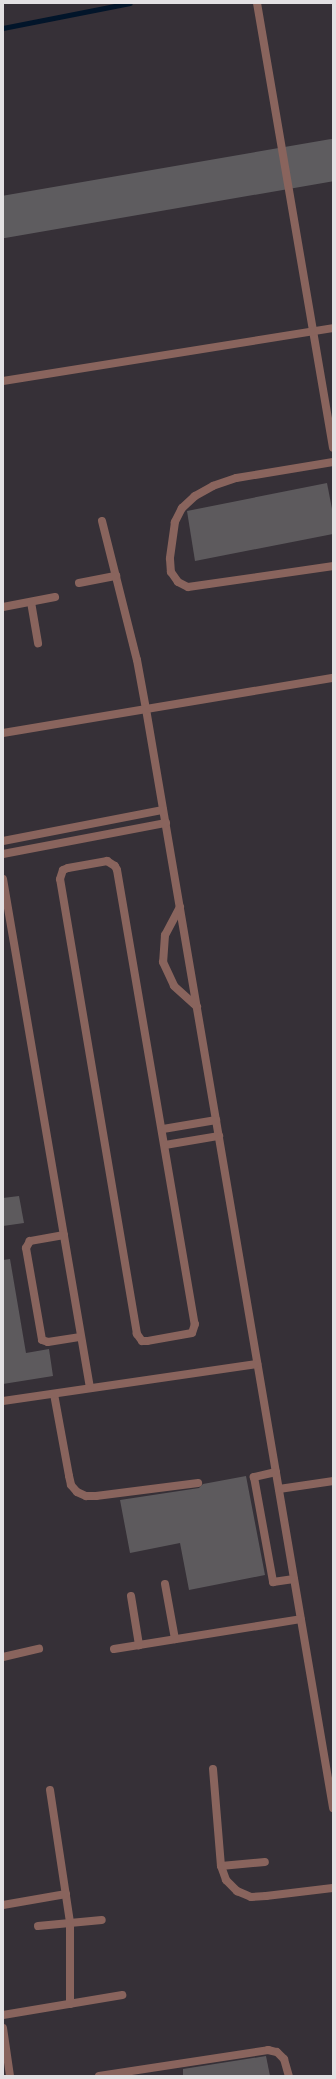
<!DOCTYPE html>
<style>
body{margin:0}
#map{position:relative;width:336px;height:2079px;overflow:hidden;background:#2a282b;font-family:"DejaVu Sans",sans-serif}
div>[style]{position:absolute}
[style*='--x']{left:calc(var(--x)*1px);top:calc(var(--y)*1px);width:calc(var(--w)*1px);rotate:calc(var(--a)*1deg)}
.built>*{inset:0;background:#363037}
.stream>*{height:4.5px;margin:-2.25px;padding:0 2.25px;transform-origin:2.25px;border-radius:2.25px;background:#02152a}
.taxiway>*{height:42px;margin:-21px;padding:0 21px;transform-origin:21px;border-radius:21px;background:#5e5c5f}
.building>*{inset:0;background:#5d5a5d}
.service>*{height:8px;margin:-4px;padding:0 4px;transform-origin:4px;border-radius:4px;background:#89645d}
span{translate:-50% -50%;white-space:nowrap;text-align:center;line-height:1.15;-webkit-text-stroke:3.5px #121112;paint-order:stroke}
.frame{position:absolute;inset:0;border:4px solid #e3e1e3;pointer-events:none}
</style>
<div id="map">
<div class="built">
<div style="clip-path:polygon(3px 3px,333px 3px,333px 2076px,3px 2076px)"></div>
</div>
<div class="stream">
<div style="--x:3;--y:28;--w:129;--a:-11.1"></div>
</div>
<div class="taxiway">
<div style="--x:3;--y:217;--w:335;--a:-9.8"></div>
</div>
<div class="building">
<div style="clip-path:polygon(327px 483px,333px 514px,333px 534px,195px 561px,187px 511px)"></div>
<div style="clip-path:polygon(19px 1196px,24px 1223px,3px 1226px,3px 1198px)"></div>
<div style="clip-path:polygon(10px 1259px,26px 1353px,49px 1349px,53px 1376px,3px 1384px,3px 1260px)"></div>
<div style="clip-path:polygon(246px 1476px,265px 1575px,189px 1590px,180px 1543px,130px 1553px,120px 1500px,199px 1488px,203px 1484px)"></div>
<div style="clip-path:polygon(266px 2056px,270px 2076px,183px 2076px,183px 2069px)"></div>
</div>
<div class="service">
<div style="--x:257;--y:3;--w:451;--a:80.3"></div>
<div style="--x:3;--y:381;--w:334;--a:-9.1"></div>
<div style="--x:333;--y:462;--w:98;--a:170.6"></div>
<div style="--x:236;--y:478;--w:24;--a:161"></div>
<div style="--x:213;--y:486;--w:21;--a:151"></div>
<div style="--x:195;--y:496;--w:18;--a:137"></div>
<div style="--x:182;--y:508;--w:16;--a:117"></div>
<div style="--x:175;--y:522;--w:37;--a:98"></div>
<div style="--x:170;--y:559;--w:13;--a:86"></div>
<div style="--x:171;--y:572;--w:12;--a:55"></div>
<div style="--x:178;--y:582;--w:11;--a:27"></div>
<div style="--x:188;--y:587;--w:147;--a:-8.2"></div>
<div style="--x:102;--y:521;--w:143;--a:75.9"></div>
<div style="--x:137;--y:660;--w:50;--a:79.6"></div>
<div style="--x:146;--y:709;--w:1115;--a:80.34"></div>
<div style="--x:79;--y:583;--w:38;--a:-11"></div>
<div style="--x:31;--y:602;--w:42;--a:80.3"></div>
<div style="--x:3;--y:607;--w:53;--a:-10.9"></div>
<div style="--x:3;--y:733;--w:335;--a:-9.5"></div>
<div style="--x:3;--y:841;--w:163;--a:-11"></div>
<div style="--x:3;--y:854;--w:166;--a:-10.8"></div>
<div style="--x:107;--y:861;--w:9;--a:32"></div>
<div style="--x:115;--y:866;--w:4;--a:63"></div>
<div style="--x:117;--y:870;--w:461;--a:80.3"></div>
<div style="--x:195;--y:1324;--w:9;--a:108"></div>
<div style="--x:192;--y:1333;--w:46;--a:169.9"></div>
<div style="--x:147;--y:1341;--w:5;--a:180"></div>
<div style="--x:142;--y:1341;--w:9;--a:-126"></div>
<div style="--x:137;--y:1334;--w:461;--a:-99.6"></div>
<div style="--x:60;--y:879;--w:9;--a:-72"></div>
<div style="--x:63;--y:870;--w:5;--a:-22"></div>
<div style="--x:68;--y:868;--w:40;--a:-10"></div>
<div style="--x:3;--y:879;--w:516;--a:80.3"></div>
<div style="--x:180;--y:907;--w:32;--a:118"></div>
<div style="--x:165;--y:935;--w:27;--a:94"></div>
<div style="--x:163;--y:962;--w:26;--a:65"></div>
<div style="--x:174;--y:986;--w:31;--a:42"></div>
<div style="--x:163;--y:1129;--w:54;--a:-9.6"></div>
<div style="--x:165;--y:1145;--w:55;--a:-9.5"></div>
<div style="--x:64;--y:1235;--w:35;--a:170"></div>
<div style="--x:30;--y:1241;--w:8;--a:120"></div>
<div style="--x:26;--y:1248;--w:93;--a:80.1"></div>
<div style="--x:42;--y:1340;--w:6;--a:18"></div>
<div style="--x:48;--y:1342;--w:33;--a:-9"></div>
<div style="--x:54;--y:1394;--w:83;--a:79.6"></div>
<div style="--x:69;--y:1476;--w:9;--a:77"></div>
<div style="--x:71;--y:1485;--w:9;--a:49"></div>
<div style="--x:77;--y:1492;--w:10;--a:24"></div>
<div style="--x:86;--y:1496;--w:10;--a:0"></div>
<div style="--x:96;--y:1496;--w:103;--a:-7.3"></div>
<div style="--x:3;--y:1401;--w:257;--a:-8.3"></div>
<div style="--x:276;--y:1472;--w:23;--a:167"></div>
<div style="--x:254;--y:1477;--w:107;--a:79.7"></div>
<div style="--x:273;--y:1582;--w:21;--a:-8"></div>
<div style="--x:279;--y:1489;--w:55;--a:-8.4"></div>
<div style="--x:165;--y:1584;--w:56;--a:79.7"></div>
<div style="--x:131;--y:1596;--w:50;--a:80.7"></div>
<div style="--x:114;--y:1649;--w:189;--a:-9.1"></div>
<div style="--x:3;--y:1657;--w:37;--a:-13"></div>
<div style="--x:213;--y:1769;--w:97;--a:85.3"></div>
<div style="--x:221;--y:1866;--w:15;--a:70"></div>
<div style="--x:226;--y:1880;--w:16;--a:45"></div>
<div style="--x:237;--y:1891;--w:15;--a:23"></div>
<div style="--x:251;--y:1897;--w:15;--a:-4"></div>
<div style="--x:266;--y:1896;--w:67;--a:-6.8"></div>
<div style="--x:50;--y:1790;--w:134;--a:81.4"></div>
<div style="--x:70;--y:1923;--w:81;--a:90"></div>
<div style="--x:221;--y:1866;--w:44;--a:-5.2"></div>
<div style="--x:3;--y:1905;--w:64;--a:-9.9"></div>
<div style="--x:38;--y:1926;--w:64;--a:-5.4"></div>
<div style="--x:3;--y:2015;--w:121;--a:-9.5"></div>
<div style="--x:3;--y:2028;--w:49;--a:81.7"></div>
<div style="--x:99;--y:2076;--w:171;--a:-8.7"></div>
<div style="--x:268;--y:2050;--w:9;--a:13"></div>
<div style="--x:277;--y:2052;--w:10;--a:45"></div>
<div style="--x:284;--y:2059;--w:18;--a:74"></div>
</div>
<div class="frame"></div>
</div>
